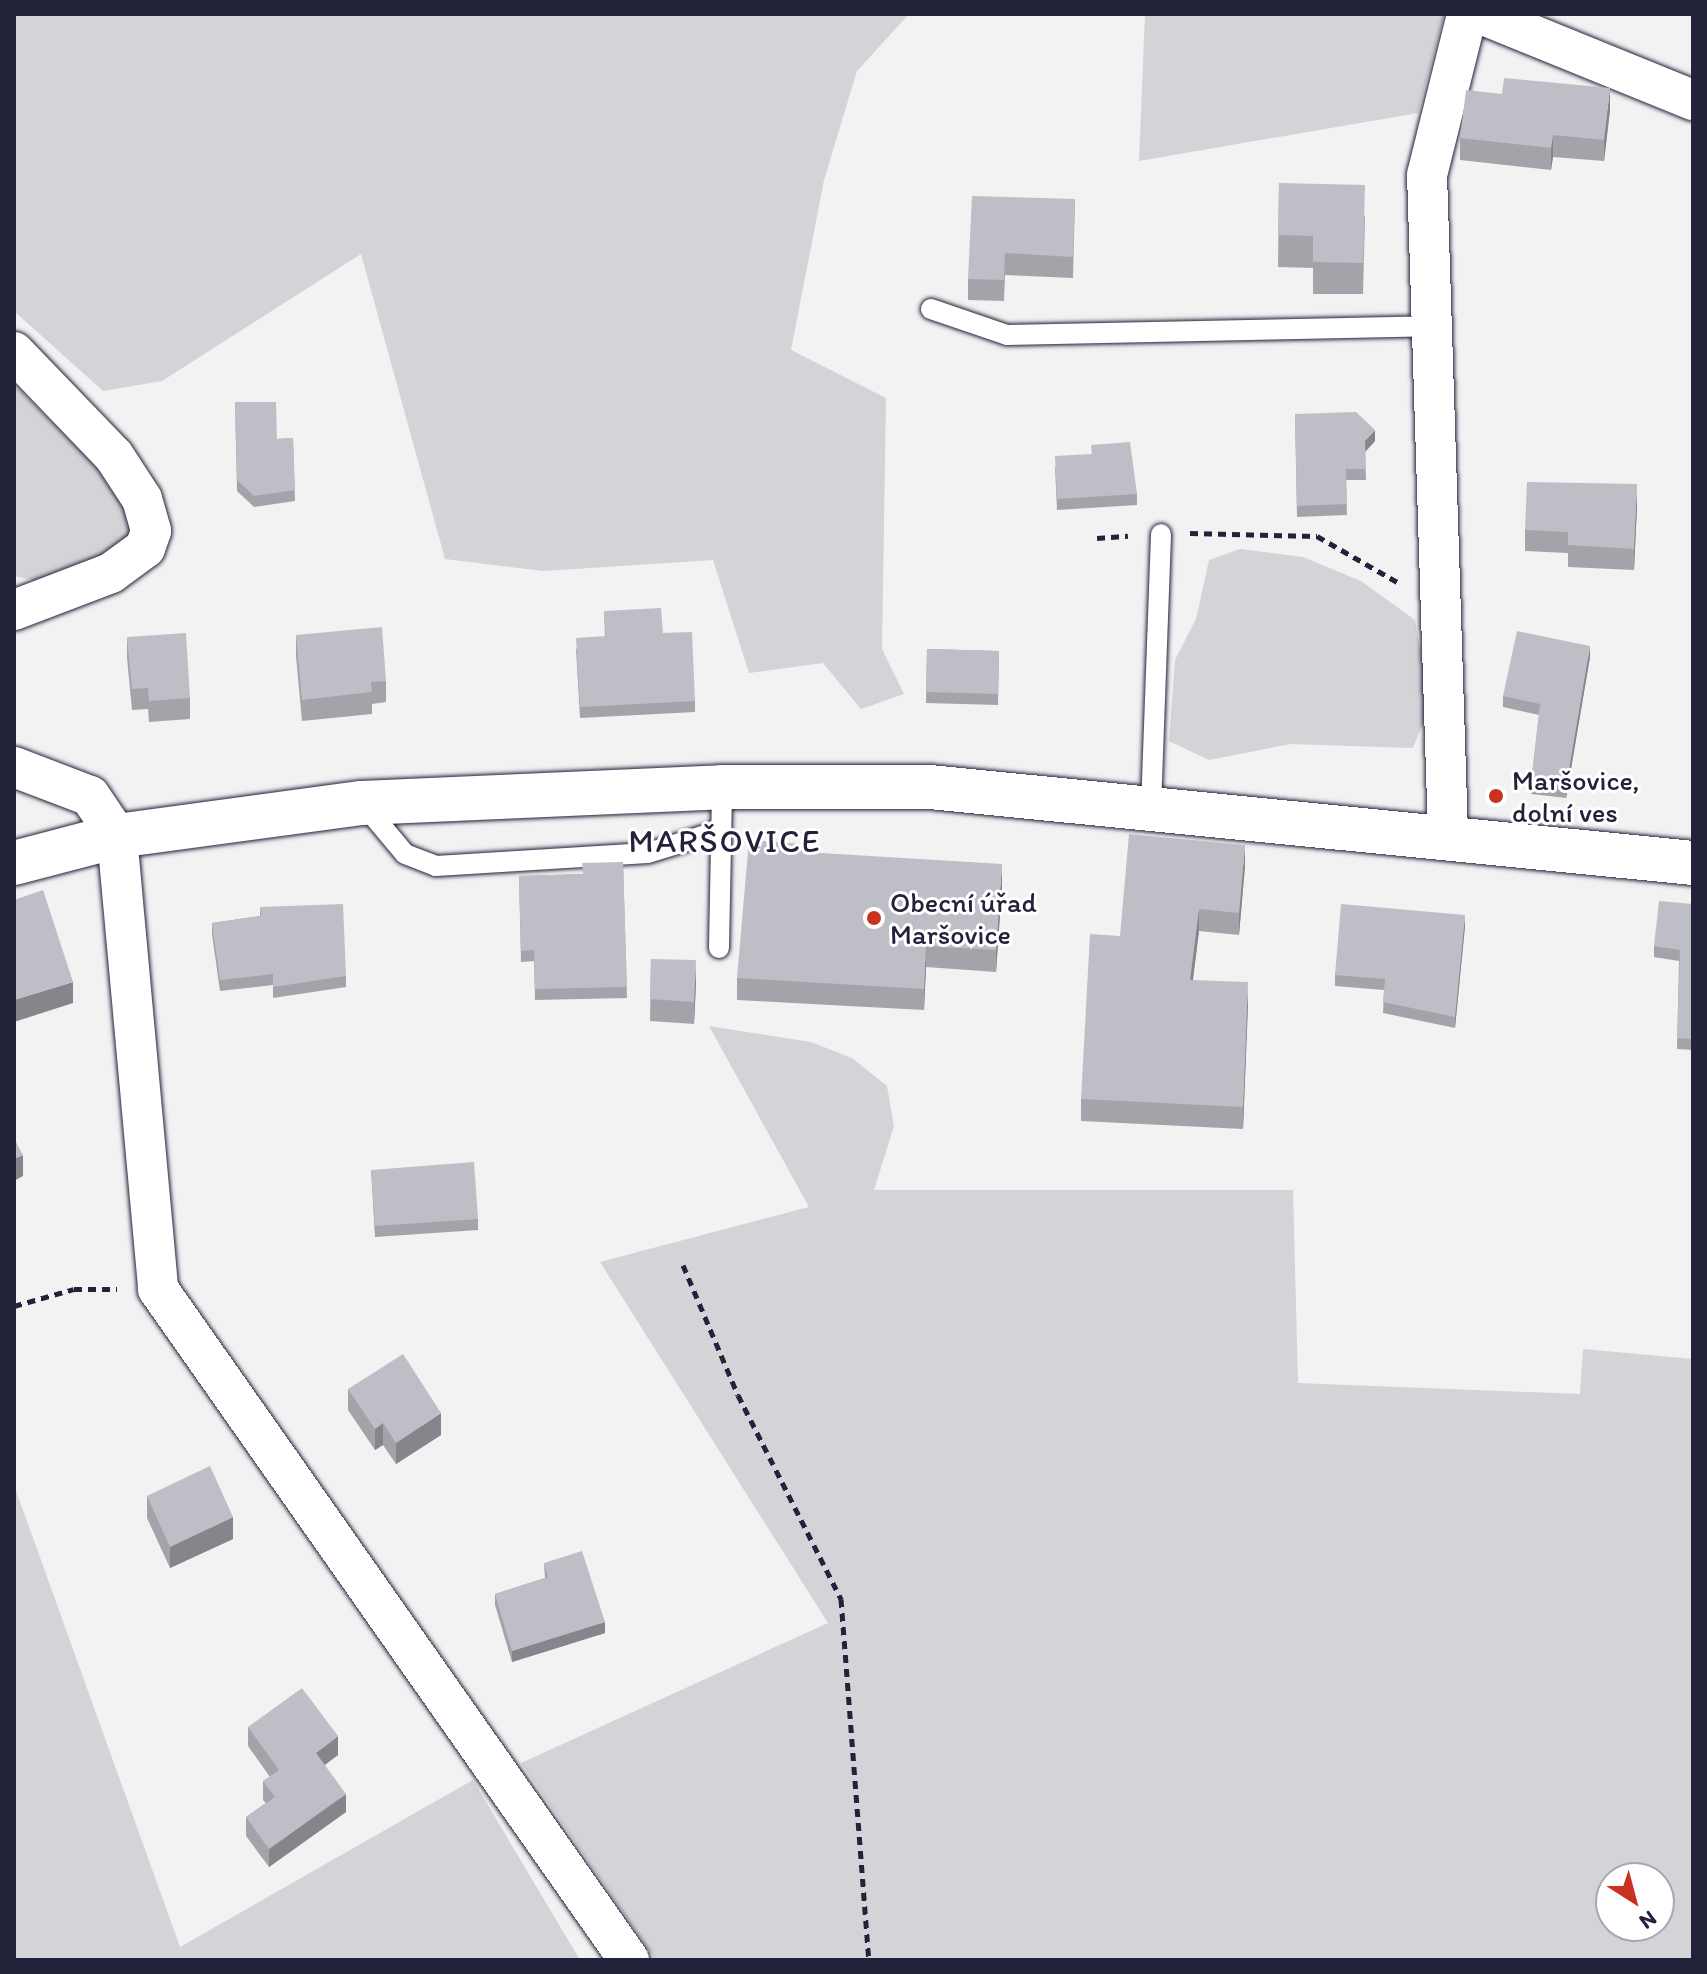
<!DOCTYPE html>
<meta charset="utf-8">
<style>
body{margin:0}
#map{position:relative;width:1707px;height:1974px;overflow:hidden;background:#f2f2f3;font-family:Itim,sans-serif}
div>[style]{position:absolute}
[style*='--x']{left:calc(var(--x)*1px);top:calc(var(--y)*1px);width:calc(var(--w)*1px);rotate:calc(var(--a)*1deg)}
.green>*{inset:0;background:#d3d3d8}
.path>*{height:5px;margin-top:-2.5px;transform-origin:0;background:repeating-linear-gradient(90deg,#22223b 0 8px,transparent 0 14px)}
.roads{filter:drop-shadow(0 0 2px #22223b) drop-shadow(0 0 2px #22223b)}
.lane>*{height:20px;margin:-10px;padding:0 10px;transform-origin:10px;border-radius:10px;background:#fff}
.street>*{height:40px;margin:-20px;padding:0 20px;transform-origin:20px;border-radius:20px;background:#fff}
.secondary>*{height:44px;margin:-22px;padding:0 22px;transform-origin:22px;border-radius:22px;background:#fff}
.wall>*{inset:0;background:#a3a3aa}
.shaded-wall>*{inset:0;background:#85858b}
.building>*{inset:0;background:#bebec6}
.dots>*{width:22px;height:22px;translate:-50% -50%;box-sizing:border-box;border:4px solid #fff;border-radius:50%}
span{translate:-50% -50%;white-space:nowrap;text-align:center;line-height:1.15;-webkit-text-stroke:6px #fff;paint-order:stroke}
.poi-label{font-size:28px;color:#22223b}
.left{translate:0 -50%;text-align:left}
.quarter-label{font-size:32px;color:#22223b;letter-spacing:2px}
.frame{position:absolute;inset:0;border:16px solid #22223b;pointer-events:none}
.north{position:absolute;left:1595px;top:1862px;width:80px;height:80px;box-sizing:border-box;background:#fff;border:2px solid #a7a7b1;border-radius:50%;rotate:144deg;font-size:22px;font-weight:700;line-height:32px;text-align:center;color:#22223b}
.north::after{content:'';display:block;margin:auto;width:28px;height:36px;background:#c8321e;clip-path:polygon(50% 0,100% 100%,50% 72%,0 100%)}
</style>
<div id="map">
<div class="green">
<div style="clip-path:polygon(14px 14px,909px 14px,857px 71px,824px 180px,791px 350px,886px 398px,882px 649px,904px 694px,861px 709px,823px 663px,749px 673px,713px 560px,544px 571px,445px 559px,361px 254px,162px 381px,103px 391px,14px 311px)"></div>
<div style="clip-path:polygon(1145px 14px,1444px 14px,1418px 113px,1139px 161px)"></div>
<div style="clip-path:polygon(14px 384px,99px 470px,129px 513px,129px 539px,108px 563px,46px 583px,14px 576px)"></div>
<div style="clip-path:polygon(1240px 549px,1303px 557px,1361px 581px,1415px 620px,1430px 706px,1413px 748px,1291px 744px,1209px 760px,1169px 741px,1175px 660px,1196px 619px,1209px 560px)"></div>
<div style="clip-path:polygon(evenodd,709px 1026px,811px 1042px,852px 1058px,887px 1086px,894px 1126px,874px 1190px,1293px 1190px,1298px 1383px,1580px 1394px,1583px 1349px,1693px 1359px,1693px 1960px,656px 1960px,521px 1763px,828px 1623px,600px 1262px,809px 1207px,709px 1026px,1611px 1878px,1659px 1878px,1659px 1926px,1611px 1926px,1611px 1878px)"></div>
<div style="clip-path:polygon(14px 1485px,180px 1947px,473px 1780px,580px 1960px,14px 1960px)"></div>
</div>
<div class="path">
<div style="--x:1190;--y:533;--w:127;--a:1.4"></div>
<div style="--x:1317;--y:536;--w:95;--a:29.8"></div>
<div style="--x:1097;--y:538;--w:31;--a:-4"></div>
<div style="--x:683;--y:1265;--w:141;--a:67.1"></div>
<div style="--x:738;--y:1395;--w:229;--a:63.2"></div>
<div style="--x:841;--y:1599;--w:362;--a:85.6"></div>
<div style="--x:14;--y:1306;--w:62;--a:-15.8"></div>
<div style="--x:74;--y:1289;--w:43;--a:0"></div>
</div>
<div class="roads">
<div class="lane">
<div style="--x:931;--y:309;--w:80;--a:18.9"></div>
<div style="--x:1007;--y:335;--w:424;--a:-1.2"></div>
<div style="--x:365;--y:806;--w:62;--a:50.2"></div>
<div style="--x:405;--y:854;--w:33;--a:21"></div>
<div style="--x:436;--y:866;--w:212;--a:-3.5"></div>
<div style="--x:648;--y:853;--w:77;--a:-17.3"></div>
<div style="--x:1151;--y:808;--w:274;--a:-87.9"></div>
<div style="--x:719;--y:948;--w:161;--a:-88.9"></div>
</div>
<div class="street">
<div style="--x:1481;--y:14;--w:229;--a:22.1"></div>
<div style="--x:14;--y:352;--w:144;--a:46.1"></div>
<div style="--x:114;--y:456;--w:51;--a:56.9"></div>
<div style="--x:142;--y:499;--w:33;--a:74"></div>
<div style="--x:151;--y:531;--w:18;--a:109"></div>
<div style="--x:145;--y:548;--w:42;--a:143.7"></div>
<div style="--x:111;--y:573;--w:104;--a:159.1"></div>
<div style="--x:14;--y:767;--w:81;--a:20.9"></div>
<div style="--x:90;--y:796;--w:48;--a:56"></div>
<div style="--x:117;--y:836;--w:455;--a:84.8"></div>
<div style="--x:158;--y:1289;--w:820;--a:54.93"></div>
<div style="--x:1448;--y:835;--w:660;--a:-91.82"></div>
<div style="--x:1427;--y:175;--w:166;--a:-76"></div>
</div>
<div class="secondary">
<div style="--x:14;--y:863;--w:106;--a:-14.7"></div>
<div style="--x:117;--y:836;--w:247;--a:-7.7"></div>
<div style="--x:362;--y:803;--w:360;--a:-2.5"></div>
<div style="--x:722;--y:787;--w:208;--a:0"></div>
<div style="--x:930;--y:787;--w:767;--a:5.69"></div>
</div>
</div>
<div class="wall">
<div style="clip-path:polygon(1610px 110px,1604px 161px,1553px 157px,1551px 170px,1460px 160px,1460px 138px)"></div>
<div style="clip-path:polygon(1279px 183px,1365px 216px,1363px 294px,1313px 294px,1313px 268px,1278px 267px)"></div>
<div style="clip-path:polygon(1075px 199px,1073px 278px,1005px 275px,1004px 301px,968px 300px,968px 279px)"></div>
<div style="clip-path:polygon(235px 402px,277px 439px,293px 438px,295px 501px,254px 507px,237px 491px)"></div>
<div style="clip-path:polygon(1295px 414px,1375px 441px,1365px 452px,1366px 480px,1346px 480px,1347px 515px,1297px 517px)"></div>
<div style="clip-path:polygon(1055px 467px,1137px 494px,1137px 505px,1057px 510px)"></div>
<div style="clip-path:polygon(1637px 506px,1634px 570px,1568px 567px,1568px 553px,1525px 551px,1525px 530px)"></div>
<div style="clip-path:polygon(604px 611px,663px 633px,695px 701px,695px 712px,580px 718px,576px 649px,605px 636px)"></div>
<div style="clip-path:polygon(296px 635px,386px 681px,386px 702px,372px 704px,372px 714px,302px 721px,296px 656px)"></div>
<div style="clip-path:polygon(127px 637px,190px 698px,190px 719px,149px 722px,148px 709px,132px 710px,127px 658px)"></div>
<div style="clip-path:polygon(927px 649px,999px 651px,998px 705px,926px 703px)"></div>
<div style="clip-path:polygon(1590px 657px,1566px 798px,1531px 794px,1531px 783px,1539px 715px,1503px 707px,1503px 696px)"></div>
<div style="clip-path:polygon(804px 852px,1002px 886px,996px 972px,926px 967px,924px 1010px,737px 1000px,737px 978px)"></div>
<div style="clip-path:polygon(623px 862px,627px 998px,535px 1000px,534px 961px,521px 962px,519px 876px,583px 874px)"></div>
<div style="clip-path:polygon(1245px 866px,1239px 935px,1199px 931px,1193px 980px,1248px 1004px,1243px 1129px,1081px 1121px,1081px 1099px,1120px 936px)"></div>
<div style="clip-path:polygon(1693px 904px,1693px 1050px,1677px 1049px,1679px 961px,1654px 957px,1654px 946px)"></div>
<div style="clip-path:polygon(260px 907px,346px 976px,346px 987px,273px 998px,273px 985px,220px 991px,212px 934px,212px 923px,260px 916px)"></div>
<div style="clip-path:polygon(1465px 926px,1455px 1028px,1383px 1013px,1384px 990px,1335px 986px,1335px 975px)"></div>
<div style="clip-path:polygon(651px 959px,696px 982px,694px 1024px,650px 1021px)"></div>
<div style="clip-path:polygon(371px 1170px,478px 1219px,478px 1230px,375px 1237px)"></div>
<div style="clip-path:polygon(348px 1389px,441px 1435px,396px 1464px,383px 1445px,375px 1450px,348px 1410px)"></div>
<div style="clip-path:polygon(147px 1496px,233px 1539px,170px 1568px,147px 1518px)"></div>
<div style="clip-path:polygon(544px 1563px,605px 1633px,512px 1662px,495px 1605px,495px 1594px,545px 1578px)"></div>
<div style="clip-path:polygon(248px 1727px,338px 1755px,325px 1765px,346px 1812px,269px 1867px,246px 1836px,246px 1817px,266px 1803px,263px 1800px,263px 1781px,270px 1777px,248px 1746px)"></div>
</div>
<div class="shaded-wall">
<div style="clip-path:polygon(1610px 88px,1610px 110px,1604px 161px,1604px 140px)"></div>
<div style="clip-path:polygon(1553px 135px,1553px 157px,1551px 170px,1551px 148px)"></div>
<div style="clip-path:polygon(1375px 430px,1375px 441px,1365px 452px,1365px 441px)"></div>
<div style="clip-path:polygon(1637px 484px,1637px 506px,1634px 570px,1634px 549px)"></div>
<div style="clip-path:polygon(1590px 646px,1590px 657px,1566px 798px,1566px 787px)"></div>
<div style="clip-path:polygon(1245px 845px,1245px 866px,1239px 935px,1239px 913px)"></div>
<div style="clip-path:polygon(1002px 864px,1002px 886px,996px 972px,996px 950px)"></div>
<div style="clip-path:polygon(1199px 909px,1199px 931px,1190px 1001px,1190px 980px)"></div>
<div style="clip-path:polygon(1465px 915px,1465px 926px,1455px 1028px,1455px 1017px)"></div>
<div style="clip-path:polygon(926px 946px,926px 967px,924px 1010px,924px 989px)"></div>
<div style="clip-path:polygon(696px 960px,696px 982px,694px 1024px,694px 1002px)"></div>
<div style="clip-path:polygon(73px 982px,73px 1003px,14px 1022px,14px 1000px)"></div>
<div style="clip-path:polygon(1248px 982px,1248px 1004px,1243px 1129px,1243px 1107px)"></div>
<div style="clip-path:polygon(23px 1155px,23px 1176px,14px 1181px,14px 1159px)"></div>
<div style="clip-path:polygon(441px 1413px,441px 1435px,396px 1464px,396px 1443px)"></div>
<div style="clip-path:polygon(383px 1423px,383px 1445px,375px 1450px,375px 1429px)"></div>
<div style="clip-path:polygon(233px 1517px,233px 1539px,170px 1568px,170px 1547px)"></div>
<div style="clip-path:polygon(605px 1622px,605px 1633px,512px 1662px,512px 1651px)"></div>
<div style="clip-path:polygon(338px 1736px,338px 1755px,316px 1771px,316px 1753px)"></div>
<div style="clip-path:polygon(346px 1794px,346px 1812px,269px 1867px,269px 1849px)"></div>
</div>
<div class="building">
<div style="clip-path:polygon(1504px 78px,1610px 88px,1604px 140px,1553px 135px,1551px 148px,1460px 138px,1466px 90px,1502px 94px)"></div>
<div style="clip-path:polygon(1279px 183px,1365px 185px,1363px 263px,1313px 262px,1313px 236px,1278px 235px)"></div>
<div style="clip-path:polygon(972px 196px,1075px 199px,1073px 257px,1005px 253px,1004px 280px,968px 279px)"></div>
<div style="clip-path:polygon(235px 402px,276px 402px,277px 439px,293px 438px,295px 490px,254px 496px,237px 480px)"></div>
<div style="clip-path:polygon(1356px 412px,1375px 430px,1365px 441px,1366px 469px,1346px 469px,1347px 504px,1297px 506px,1295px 414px)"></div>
<div style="clip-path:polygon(1130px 442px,1137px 494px,1057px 499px,1055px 456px,1092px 454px,1091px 445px)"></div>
<div style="clip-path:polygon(1527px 482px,1637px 484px,1634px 549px,1568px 545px,1568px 532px,1525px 530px)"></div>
<div style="clip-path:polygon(661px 608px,663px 633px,692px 632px,695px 701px,580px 707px,576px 638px,606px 636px,604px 611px)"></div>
<div style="clip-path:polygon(382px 627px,386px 681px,371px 682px,372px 692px,302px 700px,296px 635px)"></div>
<div style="clip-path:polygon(1517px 631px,1590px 646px,1566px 787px,1531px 783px,1540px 704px,1503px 696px)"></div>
<div style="clip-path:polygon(186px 633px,190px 698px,149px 701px,148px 688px,132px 689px,127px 637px)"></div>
<div style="clip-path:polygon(927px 649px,999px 651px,998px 694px,926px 692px)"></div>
<div style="clip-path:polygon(1129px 834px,1245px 845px,1239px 913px,1199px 909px,1190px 980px,1248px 982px,1243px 1107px,1081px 1099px,1090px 934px,1120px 936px)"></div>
<div style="clip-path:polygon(749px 840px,803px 844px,804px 852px,1002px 864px,996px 950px,926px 946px,924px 989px,737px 978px)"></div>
<div style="clip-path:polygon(623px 862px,627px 987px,535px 989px,534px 950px,521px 951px,519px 876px,583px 874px,582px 863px)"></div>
<div style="clip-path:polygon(43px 890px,73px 982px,14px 1000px,14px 900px)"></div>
<div style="clip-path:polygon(1659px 901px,1693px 904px,1693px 1039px,1677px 1038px,1680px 950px,1654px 946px)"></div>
<div style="clip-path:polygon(343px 904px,346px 976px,273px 987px,273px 974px,220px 980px,212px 923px,261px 916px,260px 907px)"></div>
<div style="clip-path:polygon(1341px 904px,1465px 915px,1455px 1017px,1383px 1002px,1385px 979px,1335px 975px)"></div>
<div style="clip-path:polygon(651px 959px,696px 960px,694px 1002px,650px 999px)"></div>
<div style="clip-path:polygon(14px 1138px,23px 1155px,14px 1159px)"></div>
<div style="clip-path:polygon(474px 1162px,478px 1219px,375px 1226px,371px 1170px)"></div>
<div style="clip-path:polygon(403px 1354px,441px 1413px,396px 1443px,383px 1423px,375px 1429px,348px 1389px)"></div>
<div style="clip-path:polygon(210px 1466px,233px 1517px,170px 1547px,147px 1496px)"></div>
<div style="clip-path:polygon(582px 1551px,605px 1622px,512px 1651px,495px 1594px,548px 1577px,544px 1563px)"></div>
<div style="clip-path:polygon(302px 1688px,338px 1736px,316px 1753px,346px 1794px,269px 1849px,246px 1817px,275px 1797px,263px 1781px,279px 1770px,248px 1727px)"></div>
</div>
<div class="dots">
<div style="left:1496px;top:796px;background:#c8321e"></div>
<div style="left:874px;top:918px;background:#c8321e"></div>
</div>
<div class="poi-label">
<span class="left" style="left:1512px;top:796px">Maršovice,<br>dolní ves</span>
<span class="left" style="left:890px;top:918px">Obecní úřad<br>Maršovice</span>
</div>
<div class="quarter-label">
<span style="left:725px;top:841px">MARŠOVICE</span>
</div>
<div class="frame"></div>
<div class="north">N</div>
</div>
